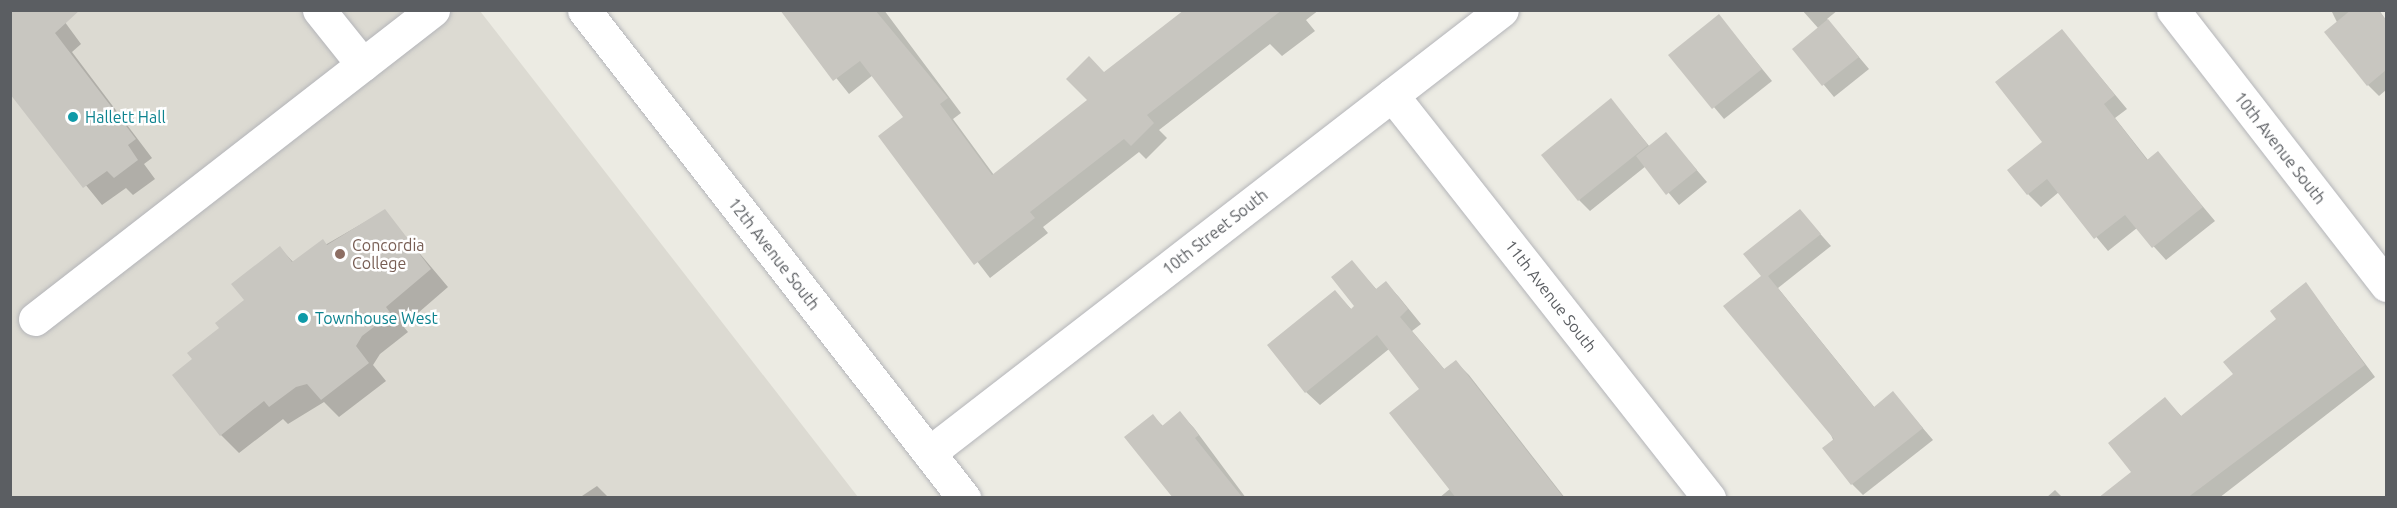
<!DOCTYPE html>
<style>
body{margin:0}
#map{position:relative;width:2397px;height:508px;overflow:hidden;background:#ecebe3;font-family:Ubuntu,sans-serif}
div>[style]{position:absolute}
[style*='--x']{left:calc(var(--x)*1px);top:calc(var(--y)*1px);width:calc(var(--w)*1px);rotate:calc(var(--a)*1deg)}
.education>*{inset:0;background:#dcdad2}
.shadow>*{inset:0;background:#0003}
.building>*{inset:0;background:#c8c6c0}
.roads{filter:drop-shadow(0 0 2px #b4b5b9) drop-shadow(0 0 2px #b4b5b9)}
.minor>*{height:33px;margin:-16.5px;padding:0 16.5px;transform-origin:16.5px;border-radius:16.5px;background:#fff}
.dots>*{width:16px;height:16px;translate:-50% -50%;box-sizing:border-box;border:3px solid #fff;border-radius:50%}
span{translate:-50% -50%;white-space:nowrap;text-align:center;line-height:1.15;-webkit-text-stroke:5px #fff;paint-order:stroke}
.culture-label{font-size:16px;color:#0d838f}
.left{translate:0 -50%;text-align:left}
.street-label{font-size:16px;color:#5b5e62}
.education-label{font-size:16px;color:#785e54}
.frame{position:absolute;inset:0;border:12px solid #5b5e62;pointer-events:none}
</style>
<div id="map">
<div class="education">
<div style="clip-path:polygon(10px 11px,480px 11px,858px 497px,11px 497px)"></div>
</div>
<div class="shadow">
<div style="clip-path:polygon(56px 10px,81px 44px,72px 52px,152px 158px,144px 164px,155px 179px,133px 195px,126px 188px,102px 205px,10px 92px)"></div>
<div style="clip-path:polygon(782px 10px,884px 10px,961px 113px,953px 119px,994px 175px,1089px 101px,1104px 74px,1192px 10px,1319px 10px,1306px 20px,1315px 31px,1282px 56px,1270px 44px,1159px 130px,1167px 138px,1146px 159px,1139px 152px,1043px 227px,1048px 233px,990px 278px,880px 136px,905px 117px,873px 75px,849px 94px)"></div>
<div style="clip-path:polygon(1802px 10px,1838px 10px,1827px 19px,1869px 69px,1834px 97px,1794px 49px,1819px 29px)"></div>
<div style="clip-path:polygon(2331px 10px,2379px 10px,2386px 20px,2386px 90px,2379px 96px,2368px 85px)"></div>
<div style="clip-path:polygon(1719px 16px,1772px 81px,1724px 119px,1670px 55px)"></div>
<div style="clip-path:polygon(2062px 31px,2127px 109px,2115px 118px,2148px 160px,2158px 153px,2215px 221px,2166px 260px,2137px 228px,2108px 251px,2059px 192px,2041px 207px,2028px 194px,2044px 142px)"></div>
<div style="clip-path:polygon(1611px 100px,1650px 147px,1666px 134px,1707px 182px,1679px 205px,1646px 166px,1590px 211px,1579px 200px)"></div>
<div style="clip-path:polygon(384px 211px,448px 287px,403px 326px,408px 332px,380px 354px,373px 365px,386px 381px,339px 417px,324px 402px,288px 424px,283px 419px,239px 453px,221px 435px,194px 360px,246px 300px,280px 248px,294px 263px)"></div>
<div style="clip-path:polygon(1800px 211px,1831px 246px,1778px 288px,1875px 408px,1893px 393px,1933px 440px,1863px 495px,1852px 484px,1763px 276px)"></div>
<div style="clip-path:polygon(1352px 262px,1377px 290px,1386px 283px,1399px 297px,1421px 324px,1412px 331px,1445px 370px,1456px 362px,1469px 375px,1565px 498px,1439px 498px,1451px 488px,1421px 390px,1389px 349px,1320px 405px,1306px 392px,1335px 292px,1352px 310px,1356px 307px)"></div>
<div style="clip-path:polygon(2306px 284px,2375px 377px,2219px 498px,2101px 498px,2133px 472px,2165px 399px,2182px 417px,2235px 374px)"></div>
<div style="clip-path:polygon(1180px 413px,1194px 428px,1246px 498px,1175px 498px,1153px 416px,1164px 427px)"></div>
<div style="clip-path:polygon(597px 486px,609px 498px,579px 498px)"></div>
<div style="clip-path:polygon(2055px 490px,2063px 498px,2046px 498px)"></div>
</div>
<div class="building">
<div style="clip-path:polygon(10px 10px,80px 10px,55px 33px,136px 139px,128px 145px,138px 160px,114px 178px,107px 171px,83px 188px,10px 94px)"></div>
<div style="clip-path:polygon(780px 10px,875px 10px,948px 98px,940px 104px,992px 175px,1087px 100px,1066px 79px,1089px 56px,1104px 72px,1184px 10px,1282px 10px,1147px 115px,1154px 123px,1131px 146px,1124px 139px,1030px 212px,1035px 218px,974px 265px,878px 136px,903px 117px,860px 61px,833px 81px)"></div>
<div style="clip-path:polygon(2351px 10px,2378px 10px,2386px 20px,2386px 70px,2367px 86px,2324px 32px)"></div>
<div style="clip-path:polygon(1719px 14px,1762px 69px,1712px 109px,1668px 55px)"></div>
<div style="clip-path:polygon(1828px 19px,1859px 57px,1822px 86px,1792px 49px)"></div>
<div style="clip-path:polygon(2062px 29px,2115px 95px,2104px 104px,2147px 160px,2158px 151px,2203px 207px,2152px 248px,2125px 215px,2094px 239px,2047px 179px,2027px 195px,2007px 170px,2042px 142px,1995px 82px)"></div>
<div style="clip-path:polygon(1611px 98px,1648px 145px,1578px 201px,1541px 155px)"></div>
<div style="clip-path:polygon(1666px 132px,1697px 170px,1666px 195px,1636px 156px)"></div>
<div style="clip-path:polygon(385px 209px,431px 269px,386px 307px,391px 314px,362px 336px,356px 346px,369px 363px,321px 400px,307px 384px,296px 387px,269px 407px,264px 401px,220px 436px,172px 375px,192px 359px,187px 353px,219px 328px,215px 323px,244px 300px,231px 284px,280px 246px,292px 262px,323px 239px,327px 245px)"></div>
<div style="clip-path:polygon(1800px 209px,1821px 234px,1768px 276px,1874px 407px,1893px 391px,1923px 428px,1851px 485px,1822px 448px,1834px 439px,1723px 306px,1761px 276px,1743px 254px)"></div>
<div style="clip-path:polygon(1352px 260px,1376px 289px,1386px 281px,1408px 309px,1400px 317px,1444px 369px,1456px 360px,1564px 498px,1456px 498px,1389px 413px,1419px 389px,1377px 335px,1305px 393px,1267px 345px,1335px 290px,1351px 309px,1354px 306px,1331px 277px)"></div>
<div style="clip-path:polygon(2306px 282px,2365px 365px,2187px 498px,2098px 498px,2131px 472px,2108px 443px,2165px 397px,2181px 416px,2233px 374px,2223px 362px,2276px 319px,2270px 311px)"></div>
<div style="clip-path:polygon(1180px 411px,1199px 435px,1195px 438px,1243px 498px,1173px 498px,1124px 437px,1153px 414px,1162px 426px)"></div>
</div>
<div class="roads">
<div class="minor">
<div style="--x:319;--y:10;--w:70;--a:51.3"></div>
<div style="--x:584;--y:10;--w:619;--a:52.09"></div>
<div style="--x:2173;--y:10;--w:348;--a:52.2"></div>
<div style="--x:1392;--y:95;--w:513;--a:51.81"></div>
<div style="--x:35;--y:319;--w:504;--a:-37.83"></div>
<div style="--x:929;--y:453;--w:724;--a:-37.71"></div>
</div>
</div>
<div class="dots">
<div style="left:73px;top:117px;background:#0f9aa8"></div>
<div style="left:340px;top:254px;background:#8d6e63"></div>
<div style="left:303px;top:318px;background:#0f9aa8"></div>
</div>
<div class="culture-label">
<span class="left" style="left:85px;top:117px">Hallett Hall</span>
<span class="left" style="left:315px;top:318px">Townhouse West</span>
</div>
<div class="street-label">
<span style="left:2280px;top:148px;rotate:52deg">10th Avenue South</span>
<span style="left:1215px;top:232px;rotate:-38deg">10th Street South</span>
<span style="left:774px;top:254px;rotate:52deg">12th Avenue South</span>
<span style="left:1551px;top:296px;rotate:52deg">11th Avenue South</span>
</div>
<div class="education-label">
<span class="left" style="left:352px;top:254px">Concordia<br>College</span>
</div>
<div class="frame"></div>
</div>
